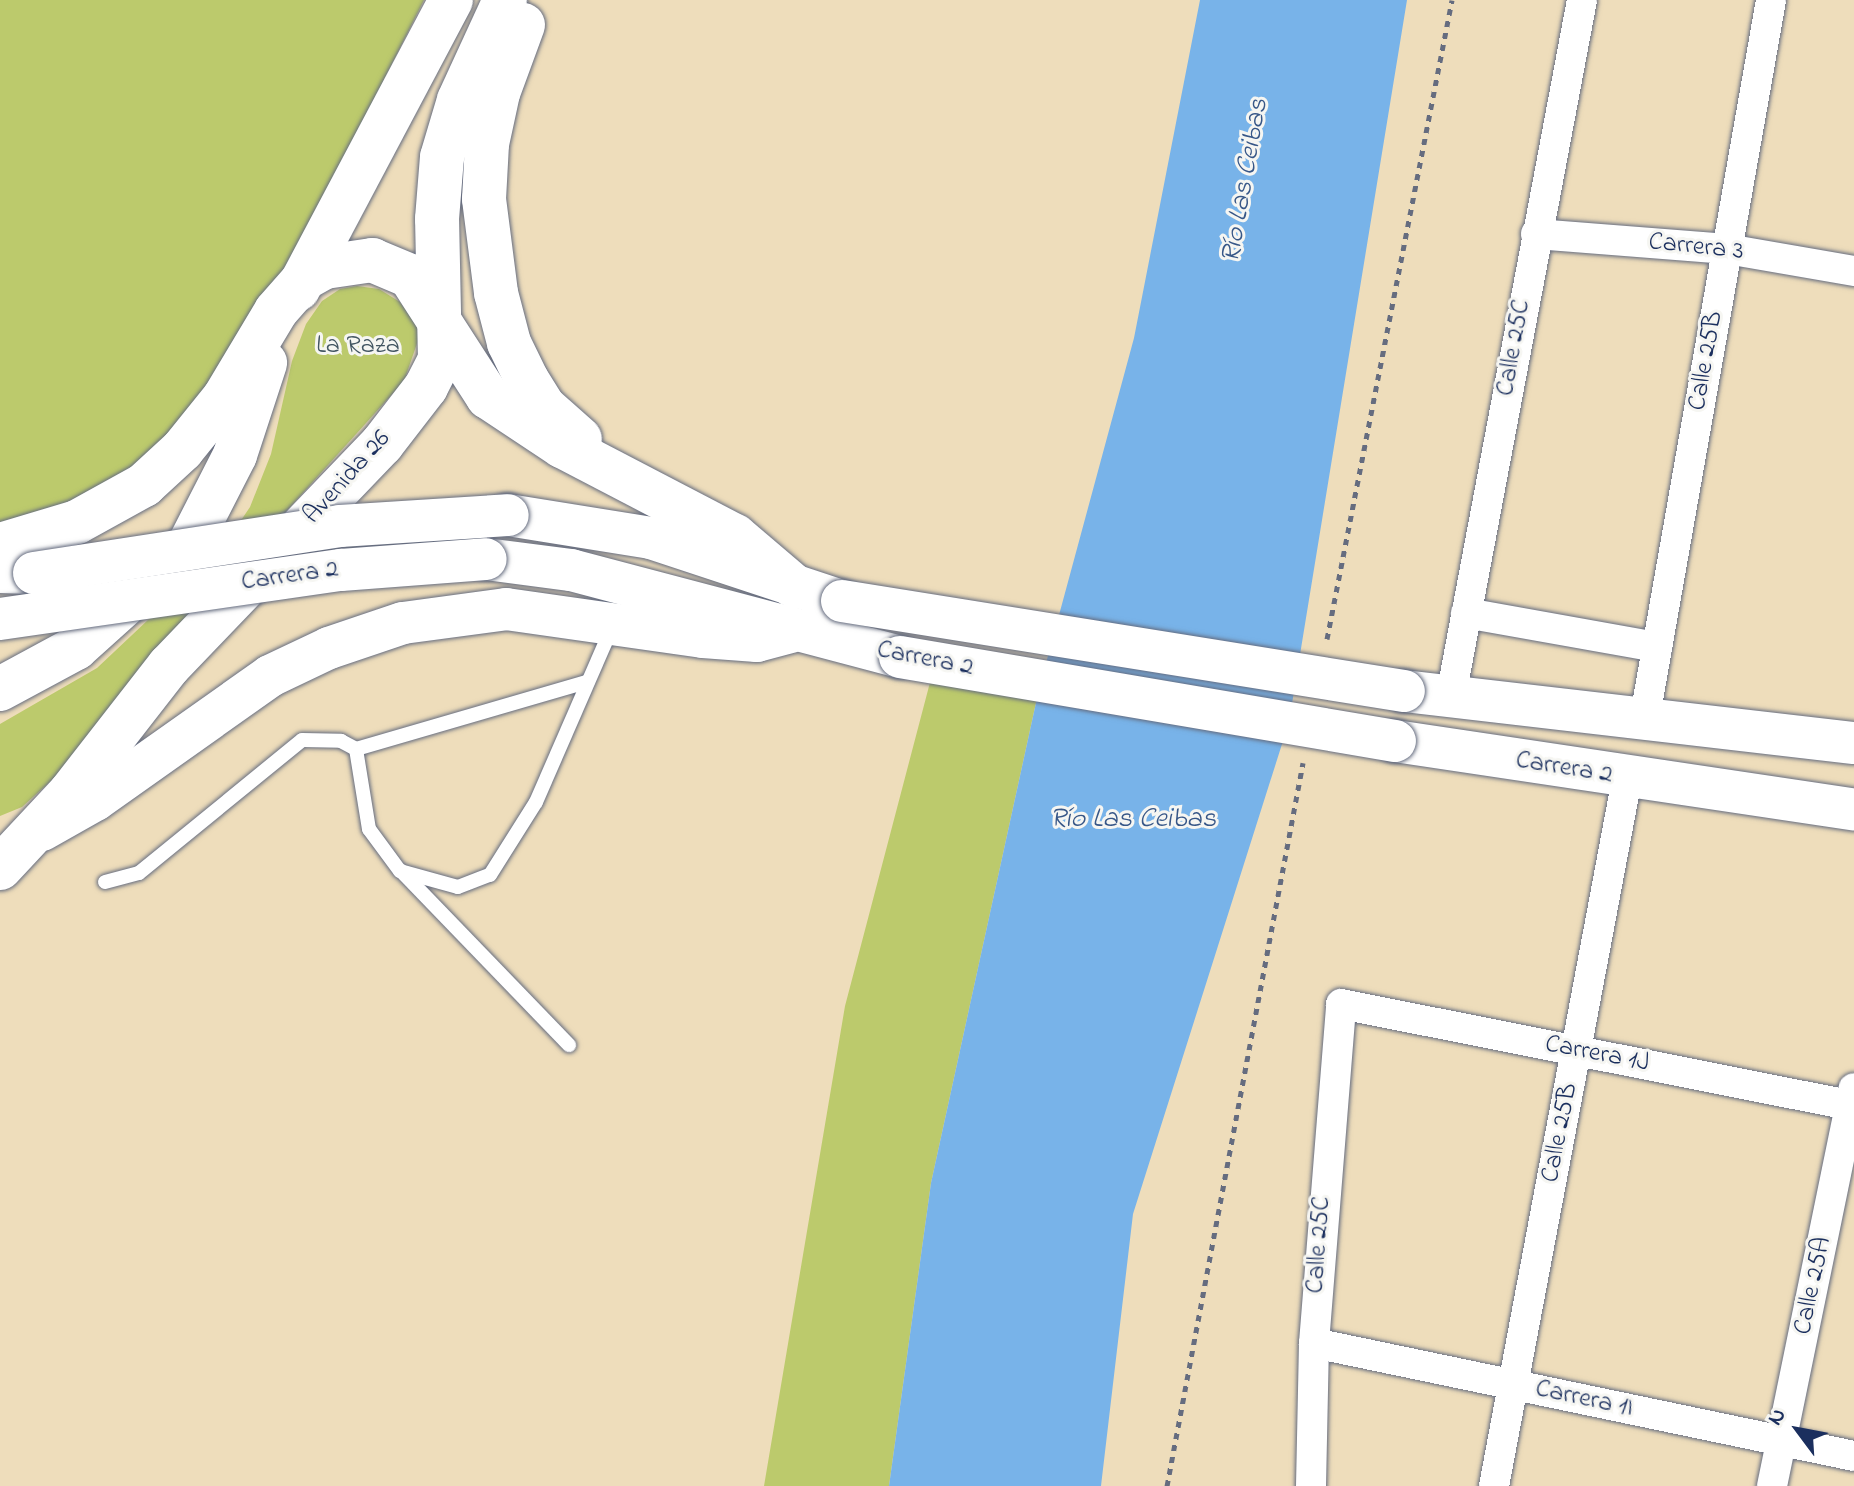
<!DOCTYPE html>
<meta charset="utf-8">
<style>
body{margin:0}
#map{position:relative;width:1854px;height:1486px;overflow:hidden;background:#edb;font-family:"Indie Flower",sans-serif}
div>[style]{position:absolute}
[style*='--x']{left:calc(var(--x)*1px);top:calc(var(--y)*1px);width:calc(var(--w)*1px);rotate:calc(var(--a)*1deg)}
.green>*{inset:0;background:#bcca6c}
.water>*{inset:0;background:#78b3e9}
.path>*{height:5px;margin-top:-2.5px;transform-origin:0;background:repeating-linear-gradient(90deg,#656c7f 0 6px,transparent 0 12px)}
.roads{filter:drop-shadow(0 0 2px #656c7f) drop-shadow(0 0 2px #656c7f)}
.service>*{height:14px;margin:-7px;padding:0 7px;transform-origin:7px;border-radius:7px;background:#fff}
.minor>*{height:30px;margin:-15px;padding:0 15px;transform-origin:15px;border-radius:15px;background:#fff}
.secondary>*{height:42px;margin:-21px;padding:0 21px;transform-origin:21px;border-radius:21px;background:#fff}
.primary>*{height:44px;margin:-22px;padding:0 22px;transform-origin:22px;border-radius:22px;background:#fff}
.bridges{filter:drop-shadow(0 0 2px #656c7f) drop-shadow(0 0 2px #656c7f)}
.secondary-bridge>*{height:42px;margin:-21px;padding:0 21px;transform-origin:21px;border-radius:21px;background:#fff}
span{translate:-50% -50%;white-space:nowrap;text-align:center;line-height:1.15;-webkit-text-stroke:6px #f6f6f2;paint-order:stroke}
.street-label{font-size:26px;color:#1b2f5e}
.park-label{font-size:26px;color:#435662}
.water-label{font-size:28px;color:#375788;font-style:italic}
.north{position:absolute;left:1758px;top:1390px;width:80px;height:80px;-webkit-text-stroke:6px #f6f6f2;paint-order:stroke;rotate:302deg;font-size:22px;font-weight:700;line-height:32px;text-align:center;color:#1b2f5e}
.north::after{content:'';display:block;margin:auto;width:28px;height:36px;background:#1b2f5e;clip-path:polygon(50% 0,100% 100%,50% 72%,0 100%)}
</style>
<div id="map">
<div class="green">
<div style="clip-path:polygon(0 0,424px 0,224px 398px,182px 450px,0 545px)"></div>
<div style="clip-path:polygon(357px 286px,379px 289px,400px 302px,421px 332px,404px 381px,142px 671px,63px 770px,22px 807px,0 816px,0 724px,97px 668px,219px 553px,250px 507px,271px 454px,292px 361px,306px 324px,322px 301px,340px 289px)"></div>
<div style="clip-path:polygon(933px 671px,1039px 689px,931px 1183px,889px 1486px,764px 1486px,845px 1006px)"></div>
</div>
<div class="water">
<div style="clip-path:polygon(1200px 0,1407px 0,1289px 722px,1133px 1214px,1101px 1486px,889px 1486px,931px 1183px,1039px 689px,1134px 338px)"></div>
</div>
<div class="path">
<div style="--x:1327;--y:639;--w:651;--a:-78.93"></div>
<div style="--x:1167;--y:1486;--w:736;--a:-79.35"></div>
</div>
<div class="roads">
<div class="service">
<div style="--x:356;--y:749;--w:241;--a:-16.2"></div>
<div style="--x:401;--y:871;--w:242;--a:46"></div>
<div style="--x:105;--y:882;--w:35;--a:-15"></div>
<div style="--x:139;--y:873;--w:210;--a:-39.2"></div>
<div style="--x:302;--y:740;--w:39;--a:1"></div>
<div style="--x:341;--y:741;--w:17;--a:28"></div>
<div style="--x:356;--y:749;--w:81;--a:80.8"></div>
<div style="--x:369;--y:829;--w:52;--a:53.6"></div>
<div style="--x:400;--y:871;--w:60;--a:15.4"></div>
<div style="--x:458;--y:887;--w:34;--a:-21"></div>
<div style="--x:490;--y:875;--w:86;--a:-57.8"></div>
<div style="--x:536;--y:802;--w:191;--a:-66.5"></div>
</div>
<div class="minor">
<div style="--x:1536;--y:234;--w:192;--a:4.5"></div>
<div style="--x:1727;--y:249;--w:129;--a:9.8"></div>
<div style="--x:1466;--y:613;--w:194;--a:10.1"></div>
<div style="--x:1451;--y:696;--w:708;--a:-79.34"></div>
<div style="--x:1644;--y:722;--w:733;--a:-80.02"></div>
<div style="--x:1314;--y:1343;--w:552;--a:11.82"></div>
<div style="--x:1311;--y:1486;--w:143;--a:-88.8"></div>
<div style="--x:1314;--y:1343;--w:340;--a:-85.4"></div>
<div style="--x:1341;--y:1004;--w:523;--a:11.25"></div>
<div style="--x:1494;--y:1486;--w:719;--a:-79.35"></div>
<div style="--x:1772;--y:1486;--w:406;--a:-78.4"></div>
</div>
<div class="secondary">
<div style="--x:508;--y:515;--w:145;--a:9.1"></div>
<div style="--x:651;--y:538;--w:201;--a:18.3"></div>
<div style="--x:486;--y:559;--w:86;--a:7.4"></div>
<div style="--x:571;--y:570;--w:340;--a:14.8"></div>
<div style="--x:0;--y:572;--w:34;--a:2"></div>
<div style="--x:1404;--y:691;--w:453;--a:6.6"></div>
<div style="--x:1395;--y:741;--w:464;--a:8.5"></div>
<div style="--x:42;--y:830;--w:61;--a:-29.5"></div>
<div style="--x:95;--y:800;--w:214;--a:-35.3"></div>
<div style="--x:270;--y:676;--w:65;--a:-25.4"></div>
<div style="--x:329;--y:648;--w:78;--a:-18.7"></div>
<div style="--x:403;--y:623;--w:104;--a:-7.7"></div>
<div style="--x:506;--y:609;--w:199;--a:8.1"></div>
<div style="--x:703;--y:637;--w:54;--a:4.2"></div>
<div style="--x:757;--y:641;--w:35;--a:-15"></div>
</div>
<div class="primary">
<div style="--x:523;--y:25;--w:72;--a:110.2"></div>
<div style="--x:498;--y:93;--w:52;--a:102.2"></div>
<div style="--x:487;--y:144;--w:55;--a:93.1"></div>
<div style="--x:484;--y:199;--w:95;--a:82.7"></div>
<div style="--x:496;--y:293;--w:52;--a:75.4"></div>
<div style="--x:509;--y:343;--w:41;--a:64.1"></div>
<div style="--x:527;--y:380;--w:32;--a:58"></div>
<div style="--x:544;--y:407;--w:48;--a:41.6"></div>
<div style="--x:298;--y:289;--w:327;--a:-62.1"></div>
<div style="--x:0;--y:545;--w:80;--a:-16.6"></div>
<div style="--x:77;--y:522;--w:77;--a:-28.9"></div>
<div style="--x:144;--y:485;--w:52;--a:-42.6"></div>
<div style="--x:182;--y:450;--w:67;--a:-51.1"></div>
<div style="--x:224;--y:398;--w:101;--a:-59.1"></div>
<div style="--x:276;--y:311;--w:44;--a:-48.7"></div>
<div style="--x:305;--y:278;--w:23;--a:-29"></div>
<div style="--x:325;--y:267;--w:48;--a:-8.5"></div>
<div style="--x:372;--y:260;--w:41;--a:22.8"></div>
<div style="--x:410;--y:276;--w:144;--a:57.2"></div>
<div style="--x:488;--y:397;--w:89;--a:33.5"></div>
<div style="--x:562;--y:446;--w:195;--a:27.5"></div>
<div style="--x:735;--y:536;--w:79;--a:40.4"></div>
<div style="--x:0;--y:689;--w:86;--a:-28.3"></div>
<div style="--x:76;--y:648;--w:151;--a:-42"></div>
<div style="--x:188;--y:547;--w:103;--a:-62.9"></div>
<div style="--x:235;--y:455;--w:97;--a:-71.9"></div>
<div style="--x:0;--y:868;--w:103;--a:-47"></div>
<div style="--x:70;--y:793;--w:161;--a:-52.1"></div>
<div style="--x:169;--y:666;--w:308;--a:-46.2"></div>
<div style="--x:382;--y:444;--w:72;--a:-52.3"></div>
<div style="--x:426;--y:387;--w:30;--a:-63"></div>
<div style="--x:440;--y:360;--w:141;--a:-91.2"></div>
<div style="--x:437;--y:219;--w:62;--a:-85.4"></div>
<div style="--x:442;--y:157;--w:59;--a:-73.4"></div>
<div style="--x:459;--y:100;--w:110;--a:-65.3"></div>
</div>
</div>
<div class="bridges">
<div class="secondary-bridge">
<div style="--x:34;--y:573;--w:310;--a:-8.7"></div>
<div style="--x:340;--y:526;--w:168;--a:-3.7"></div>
<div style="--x:842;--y:601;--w:569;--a:9.1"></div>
<div style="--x:0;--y:619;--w:345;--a:-8.2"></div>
<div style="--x:341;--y:570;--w:145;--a:-4.3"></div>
<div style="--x:900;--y:657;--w:502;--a:9.63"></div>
</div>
</div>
<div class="street-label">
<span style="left:1696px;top:248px;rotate:6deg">Carrera 3</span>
<span style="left:1515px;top:348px;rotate:-80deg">Calle 25C</span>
<span style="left:1707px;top:361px;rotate:-80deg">Calle 25B</span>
<span style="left:348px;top:478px;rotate:-48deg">Avenida 26</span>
<span style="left:290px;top:577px;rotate:-8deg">Carrera 2</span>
<span style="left:925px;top:660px;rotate:11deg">Carrera 2</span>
<span style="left:1564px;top:769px;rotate:9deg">Carrera 2</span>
<span style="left:1597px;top:1055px;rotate:11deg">Carrera 1J</span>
<span style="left:1561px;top:1133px;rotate:-79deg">Calle 25B</span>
<span style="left:1320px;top:1245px;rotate:-86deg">Calle 25C</span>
<span style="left:1814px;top:1286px;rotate:-78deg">Calle 25A</span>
<span style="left:1584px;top:1400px;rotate:12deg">Carrera 1I</span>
</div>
<div class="park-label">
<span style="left:358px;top:347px">La Raza</span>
</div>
<div class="water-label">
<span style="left:1246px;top:181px;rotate:-80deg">Río Las Ceibas</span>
<span style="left:1133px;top:820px">Río Las Ceibas</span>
</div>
<div class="north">N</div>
</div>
